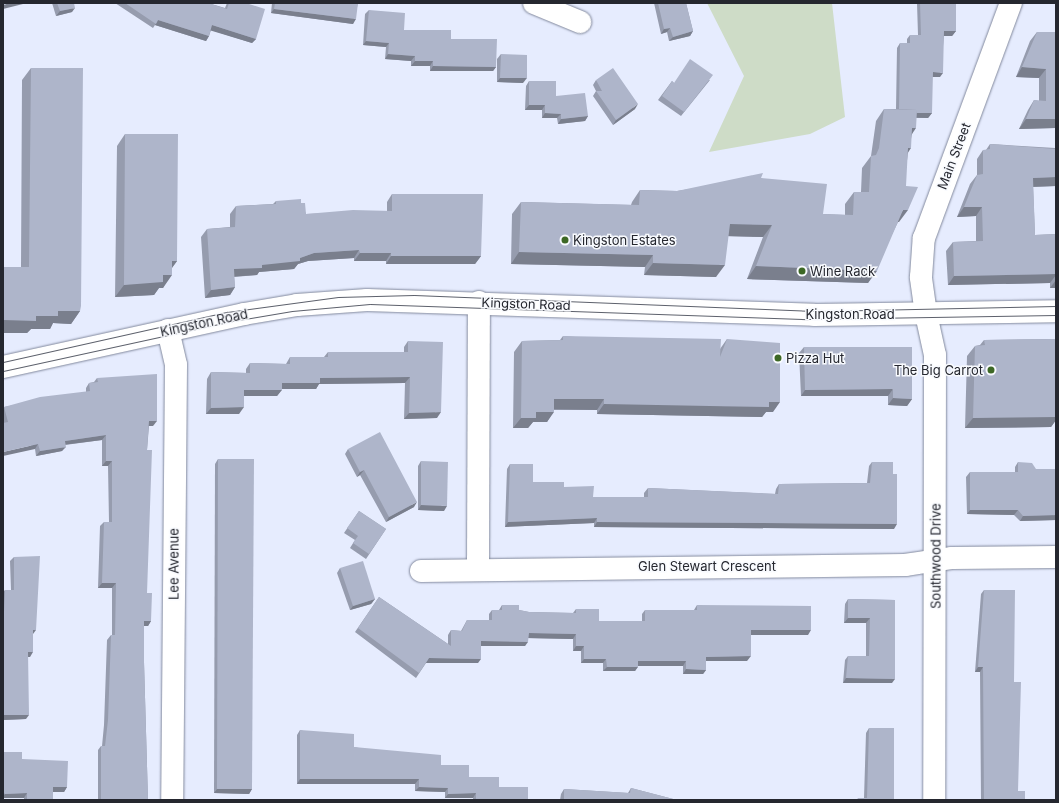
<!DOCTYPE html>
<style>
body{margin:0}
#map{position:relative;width:1059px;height:803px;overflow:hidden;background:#e6ecfe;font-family:Inter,sans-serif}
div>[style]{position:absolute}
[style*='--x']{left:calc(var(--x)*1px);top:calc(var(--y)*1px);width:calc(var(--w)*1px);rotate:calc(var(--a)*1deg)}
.green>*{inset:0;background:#cedcc7}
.roads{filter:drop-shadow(0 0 1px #82899d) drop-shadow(0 0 1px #82899d)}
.minor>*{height:22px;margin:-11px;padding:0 11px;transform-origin:11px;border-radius:11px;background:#fff}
.tertiary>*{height:22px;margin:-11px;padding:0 11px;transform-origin:11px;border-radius:11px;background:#fff}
.secondary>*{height:22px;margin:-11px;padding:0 11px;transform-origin:11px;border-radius:11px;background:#fff}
.tram>*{height:1px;margin:-0.5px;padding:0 0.5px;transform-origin:0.5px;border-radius:0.5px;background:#5d616c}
.wall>*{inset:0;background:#969cae}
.shaded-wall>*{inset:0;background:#7a7f8d}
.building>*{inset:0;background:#aeb5ca}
.dots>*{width:11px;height:11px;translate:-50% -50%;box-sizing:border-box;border:2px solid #f8fafe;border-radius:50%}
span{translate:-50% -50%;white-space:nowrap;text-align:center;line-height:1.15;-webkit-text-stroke:3px #f8fafe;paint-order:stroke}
.street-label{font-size:13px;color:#25272f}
.poi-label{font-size:13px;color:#25272f}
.left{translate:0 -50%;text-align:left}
.right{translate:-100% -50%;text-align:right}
.frame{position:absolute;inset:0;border:4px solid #25272f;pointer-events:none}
</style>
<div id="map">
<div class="green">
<div style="clip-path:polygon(707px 3px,832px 3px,845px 117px,810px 134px,709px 152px,744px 76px)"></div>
</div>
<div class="roads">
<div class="minor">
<div style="--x:534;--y:3;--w:50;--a:22.4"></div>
<div style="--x:926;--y:314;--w:42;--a:77.6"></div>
<div style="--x:935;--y:355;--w:445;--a:90.1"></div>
<div style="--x:168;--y:330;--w:36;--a:77"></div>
<div style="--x:176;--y:365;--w:435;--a:90.5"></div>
<div style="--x:478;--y:568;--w:266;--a:-89.8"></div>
<div style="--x:421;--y:571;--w:484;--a:-0.7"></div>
<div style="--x:905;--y:565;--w:48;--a:-8.5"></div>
<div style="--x:952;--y:558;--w:104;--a:-0.6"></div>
</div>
<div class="tertiary">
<div style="--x:926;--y:314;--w:37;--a:-98"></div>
<div style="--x:921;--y:277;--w:39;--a:-86"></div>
<div style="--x:924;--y:238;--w:251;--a:-69.7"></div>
</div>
<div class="secondary">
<div style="--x:3;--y:367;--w:247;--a:-12.4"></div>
<div style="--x:244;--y:314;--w:54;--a:-9.6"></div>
<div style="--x:297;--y:305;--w:70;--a:-4.1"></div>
<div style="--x:367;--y:300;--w:447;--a:1.9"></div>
<div style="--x:814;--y:315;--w:242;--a:-0.9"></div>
</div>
</div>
<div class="tram">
<div style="--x:3;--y:362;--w:230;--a:-12.6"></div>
<div style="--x:227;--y:312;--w:112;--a:-7.7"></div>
<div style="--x:338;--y:297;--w:76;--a:-1.5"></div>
<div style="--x:414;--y:295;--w:407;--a:2.3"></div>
<div style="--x:821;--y:311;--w:235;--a:-1.2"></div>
<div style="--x:3;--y:371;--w:229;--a:-12.3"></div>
<div style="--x:227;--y:322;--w:66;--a:-9.6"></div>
<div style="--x:292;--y:311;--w:78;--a:-5.1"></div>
<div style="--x:370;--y:304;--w:438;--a:2"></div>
<div style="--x:808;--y:319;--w:248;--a:-0.9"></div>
</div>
<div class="wall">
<div style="clip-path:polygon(52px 3px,74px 3px,72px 12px,56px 16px)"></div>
<div style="clip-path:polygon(115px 3px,208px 3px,225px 8px,227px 3px,246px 3px,256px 39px,252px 43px,211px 30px,209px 36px,206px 41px,155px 25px,153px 28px)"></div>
<div style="clip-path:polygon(272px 3px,358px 3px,353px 24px,271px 13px)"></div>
<div style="clip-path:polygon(654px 3px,686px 3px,693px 31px,690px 36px,669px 41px,667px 32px,661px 34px)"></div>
<div style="clip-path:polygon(917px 3px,956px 3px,956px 31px,952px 36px,944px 36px,940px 77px,932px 77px,932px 113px,928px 118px,916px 118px,912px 134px,908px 153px,899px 222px,898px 222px,868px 283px,747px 279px,763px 237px,728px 236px,716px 277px,644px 275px,645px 267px,511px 264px,512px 214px,521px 202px,631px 205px,632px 202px,640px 190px,677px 191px,761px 178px,823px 214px,845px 215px,845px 204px,854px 192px,861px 192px,862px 168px,871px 156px,876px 121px,884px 109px,896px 109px,897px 48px,900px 43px,907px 43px,907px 39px,910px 35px,918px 35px)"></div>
<div style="clip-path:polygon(1056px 3px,1056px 186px,1033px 187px,1035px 235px,1056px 234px,1056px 288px,1050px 288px,1050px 283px,948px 285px,946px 251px,953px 242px,976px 241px,976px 216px,957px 217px,970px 184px,977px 175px,977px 159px,983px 150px,986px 150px,990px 144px,1055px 148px,1055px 128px,1019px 129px,1028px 110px,1034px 100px,1039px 101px,1039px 78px,1016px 77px,1030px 41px,1037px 32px,1055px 32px)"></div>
<div style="clip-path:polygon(369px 10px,404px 30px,451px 39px,496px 67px,493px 71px,430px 71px,430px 66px,411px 66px,411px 61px,385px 59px,386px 47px,363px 45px,365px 14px)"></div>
<div style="clip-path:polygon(501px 54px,523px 83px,497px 82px,497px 59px)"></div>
<div style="clip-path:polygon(31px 68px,80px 311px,71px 324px,53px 323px,50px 329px,31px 329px,27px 333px,3px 333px,3px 267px,21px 267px,22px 80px)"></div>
<div style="clip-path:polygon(596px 80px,635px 109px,613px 125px,593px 96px,596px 91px,593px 85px)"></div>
<div style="clip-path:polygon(710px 80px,681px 116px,658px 100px,672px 81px,674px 83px)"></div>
<div style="clip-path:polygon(529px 81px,556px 96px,588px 116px,585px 121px,558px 124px,557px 118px,542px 118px,542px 110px,525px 110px,526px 86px)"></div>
<div style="clip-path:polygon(125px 134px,177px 261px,172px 268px,163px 288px,159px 288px,154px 295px,115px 297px,117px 146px)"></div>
<div style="clip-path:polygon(392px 194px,481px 256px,475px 264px,386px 264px,386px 261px,354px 261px,354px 258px,308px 261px,298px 264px,294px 269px,259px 272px,257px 275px,234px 277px,235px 287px,230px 295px,205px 298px,201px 237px,207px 229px,230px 227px,230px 214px,236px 206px,273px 204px,276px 201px,301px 203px,306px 214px,387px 211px,387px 202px)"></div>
<div style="clip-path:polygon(563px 336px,720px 349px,727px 339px,773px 412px,766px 412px,762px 417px,597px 414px,597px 410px,554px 410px,547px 422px,533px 422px,528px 428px,513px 428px,514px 352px,522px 341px,560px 340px)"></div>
<div style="clip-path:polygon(1056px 339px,1056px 420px,1051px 427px,965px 428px,967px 356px,975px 346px,980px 345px,984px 340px)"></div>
<div style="clip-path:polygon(408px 341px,437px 418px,404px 419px,405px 383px,319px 384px,316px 389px,282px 389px,277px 396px,244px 396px,239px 414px,206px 414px,207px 379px,211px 372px,246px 373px,246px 369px,250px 363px,286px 364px,290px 357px,324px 357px,328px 352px,404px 352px,404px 347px)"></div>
<div style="clip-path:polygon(804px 347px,912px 399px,907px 406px,888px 405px,888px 396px,801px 396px,799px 353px)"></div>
<div style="clip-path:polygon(97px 378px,153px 426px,149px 426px,147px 450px,147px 593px,151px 621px,148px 626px,144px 626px,144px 662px,148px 800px,98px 800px,98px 750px,101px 746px,102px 746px,104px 725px,107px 640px,111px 635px,112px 635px,112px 588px,98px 588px,100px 526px,104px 522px,109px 522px,108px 466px,102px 466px,102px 440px,65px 445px,62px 451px,36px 456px,35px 449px,3px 423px,3px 409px,4px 407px,86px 392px,86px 388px,89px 383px,94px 382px)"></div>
<div style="clip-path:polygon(348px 449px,414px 507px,386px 522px,360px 475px,357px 477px,345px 454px)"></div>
<div style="clip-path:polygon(218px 459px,252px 789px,249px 794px,214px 793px,215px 464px)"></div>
<div style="clip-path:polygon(421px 461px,444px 511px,418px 510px,418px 466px)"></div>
<div style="clip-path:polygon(872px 462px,894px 529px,594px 527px,594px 523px,505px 527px,507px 469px,510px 464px,533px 482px,564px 487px,593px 497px,644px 497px,644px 493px,648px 488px,775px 494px,776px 489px,779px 484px,867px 483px,869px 466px)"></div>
<div style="clip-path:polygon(1018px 462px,1056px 520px,1020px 521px,1014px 515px,967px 514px,966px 477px,970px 472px,1015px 472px,1015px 467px)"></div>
<div style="clip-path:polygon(359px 511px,386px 529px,366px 559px,350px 548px,355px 540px,344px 533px)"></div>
<div style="clip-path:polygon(14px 557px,33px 634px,30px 657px,28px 657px,26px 719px,3px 720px,3px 592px,5px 590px,11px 590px,10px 561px)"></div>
<div style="clip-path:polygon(340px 568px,375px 599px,371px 604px,350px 610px,337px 573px)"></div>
<div style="clip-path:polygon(984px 590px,1014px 682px,1018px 791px,1025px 800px,981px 800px,980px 672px,975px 672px,981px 594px)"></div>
<div style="clip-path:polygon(379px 597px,448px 644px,448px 635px,451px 630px,461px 631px,467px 620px,489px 620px,489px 614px,492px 610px,499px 610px,502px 605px,519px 610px,529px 612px,573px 613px,576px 609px,599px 621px,642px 621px,642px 614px,645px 610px,694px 610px,697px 605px,808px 635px,751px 635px,747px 661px,706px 661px,706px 670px,703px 674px,683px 674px,683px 666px,638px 666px,635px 671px,603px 671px,603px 663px,581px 663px,581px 651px,573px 651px,573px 639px,528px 638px,525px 646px,481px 646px,478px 663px,426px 663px,416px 678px,355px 632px)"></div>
<div style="clip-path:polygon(848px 599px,895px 600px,892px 683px,843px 683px,845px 660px,848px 656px,866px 656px,866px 623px,844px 623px,845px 604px)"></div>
<div style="clip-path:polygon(869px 728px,894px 800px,857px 800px,858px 798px,864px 798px,866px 733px)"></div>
<div style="clip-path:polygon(300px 730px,354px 747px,441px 765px,469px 777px,499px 787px,528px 800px,473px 800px,473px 798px,445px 798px,445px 792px,415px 791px,415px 784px,297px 784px,297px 735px)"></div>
<div style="clip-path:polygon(3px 752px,22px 759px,67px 787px,64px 792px,53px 792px,53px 800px,24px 800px,24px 798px,3px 798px)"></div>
<div style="clip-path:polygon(631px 788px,677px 800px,560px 800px,561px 794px,564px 789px,628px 793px)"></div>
</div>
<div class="shaded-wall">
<div style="clip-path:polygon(10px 3px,27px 3px,3px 9px,3px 5px)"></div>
<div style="clip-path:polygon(75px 8px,72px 12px,56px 16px,60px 11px)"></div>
<div style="clip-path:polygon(274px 9px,356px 19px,353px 24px,271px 13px)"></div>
<div style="clip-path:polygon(158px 20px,209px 36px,206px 41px,155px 25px)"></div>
<div style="clip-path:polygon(212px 25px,256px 39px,252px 43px,209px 30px)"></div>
<div style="clip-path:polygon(670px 28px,667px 32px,661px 34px,664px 29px)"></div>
<div style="clip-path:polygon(693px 31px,690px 36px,669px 41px,673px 37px)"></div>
<div style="clip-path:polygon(944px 31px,956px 31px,952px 36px,941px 36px)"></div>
<div style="clip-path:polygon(366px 41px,389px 43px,386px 47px,363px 45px)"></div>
<div style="clip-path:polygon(388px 54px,415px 56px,411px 61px,385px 59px)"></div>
<div style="clip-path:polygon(415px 61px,433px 61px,430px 66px,411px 66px)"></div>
<div style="clip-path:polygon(433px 66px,496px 67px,493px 71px,430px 71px)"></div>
<div style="clip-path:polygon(1022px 67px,1046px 69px,1039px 78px,1016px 77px)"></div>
<div style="clip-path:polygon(933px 72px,943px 73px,940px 77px,929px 77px)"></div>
<div style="clip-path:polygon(500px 78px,527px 78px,523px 83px,497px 82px)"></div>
<div style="clip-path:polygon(638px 104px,635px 109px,613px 125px,616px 120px)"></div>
<div style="clip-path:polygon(529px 105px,545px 105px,542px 110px,525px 110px)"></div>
<div style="clip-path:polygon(545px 113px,561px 114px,557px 118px,542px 118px)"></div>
<div style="clip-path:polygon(899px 113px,932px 113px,928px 118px,896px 117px)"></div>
<div style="clip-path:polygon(588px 116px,585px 121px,558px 124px,561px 119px)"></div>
<div style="clip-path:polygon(1026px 119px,1056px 119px,1056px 127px,1055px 128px,1019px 129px)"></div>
<div style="clip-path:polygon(912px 128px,916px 128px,908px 140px)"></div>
<div style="clip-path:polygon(908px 148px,911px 148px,903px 160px)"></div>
<div style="clip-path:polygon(1056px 177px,1056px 186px,1027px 187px,1033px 178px)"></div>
<div style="clip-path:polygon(964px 207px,982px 207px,976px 216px,957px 217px)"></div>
<div style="clip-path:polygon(903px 210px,908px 210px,899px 222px,895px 222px)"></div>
<div style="clip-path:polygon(730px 224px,772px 225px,763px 237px,721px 236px)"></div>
<div style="clip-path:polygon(359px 250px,354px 258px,308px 261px,298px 264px,294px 269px,259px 272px,257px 275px,228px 277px,234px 269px,300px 258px,314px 253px)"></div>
<div style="clip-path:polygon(519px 252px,653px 255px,645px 267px,511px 264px)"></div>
<div style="clip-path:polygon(360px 253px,391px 253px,386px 261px,354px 261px)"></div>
<div style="clip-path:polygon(391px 256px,481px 256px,475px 264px,386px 264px)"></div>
<div style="clip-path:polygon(172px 261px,177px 261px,168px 273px)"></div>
<div style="clip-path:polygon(653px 263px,725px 265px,716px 277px,644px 275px)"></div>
<div style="clip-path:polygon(756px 266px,877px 271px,868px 283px,747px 279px)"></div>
<div style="clip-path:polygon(1056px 274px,1056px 275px,1050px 283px,948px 285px,954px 276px)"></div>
<div style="clip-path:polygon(163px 275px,172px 275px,163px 288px,159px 288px,154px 295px,115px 297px,124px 285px)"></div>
<div style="clip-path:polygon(1056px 280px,1056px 288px,1050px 288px)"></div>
<div style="clip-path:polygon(235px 287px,230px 295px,205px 298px,211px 290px)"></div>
<div style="clip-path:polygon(58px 311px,80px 311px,71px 324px,53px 323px,50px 329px,31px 329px,27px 333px,3px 333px,3px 320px,36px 316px)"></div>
<div style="clip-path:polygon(410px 377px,405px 383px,319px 384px,316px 389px,278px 389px,282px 383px,320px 378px)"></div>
<div style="clip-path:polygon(893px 389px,888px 396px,801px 396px,805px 390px)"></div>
<div style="clip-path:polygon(244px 390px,282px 390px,277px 396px,239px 396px)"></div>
<div style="clip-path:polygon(893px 398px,912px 399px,907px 406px,888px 405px)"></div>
<div style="clip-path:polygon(554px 399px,604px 399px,597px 410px,547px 409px)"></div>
<div style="clip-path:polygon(769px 402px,780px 402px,773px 412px,766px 412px,762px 417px,597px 414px,604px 404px)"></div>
<div style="clip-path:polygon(244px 407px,239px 414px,206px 414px,211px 408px)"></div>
<div style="clip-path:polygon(441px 412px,437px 418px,404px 419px,409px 413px)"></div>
<div style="clip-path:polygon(536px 412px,554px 412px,547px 422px,533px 422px,528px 428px,513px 428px,521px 418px)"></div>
<div style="clip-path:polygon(1056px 413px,1056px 420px,1051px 427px,965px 428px,973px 418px)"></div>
<div style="clip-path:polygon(149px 421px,157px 421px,153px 426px,146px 426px)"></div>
<div style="clip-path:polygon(106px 435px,102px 440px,62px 445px,65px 441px)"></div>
<div style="clip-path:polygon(38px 444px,35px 449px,3px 456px,3px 452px)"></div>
<div style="clip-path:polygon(66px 447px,62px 451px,36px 456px,40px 451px)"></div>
<div style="clip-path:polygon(106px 461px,112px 461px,108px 466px,102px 466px)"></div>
<div style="clip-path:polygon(364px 470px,360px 475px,357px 477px,360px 472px)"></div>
<div style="clip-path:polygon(417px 502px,414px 507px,386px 522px,389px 517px)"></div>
<div style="clip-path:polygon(421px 505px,447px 506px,444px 511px,418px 510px)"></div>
<div style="clip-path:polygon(970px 510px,1018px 510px,1014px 515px,967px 514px)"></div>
<div style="clip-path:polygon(1056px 515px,1056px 520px,1020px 521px,1023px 516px)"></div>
<div style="clip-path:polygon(597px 518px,594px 523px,505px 527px,508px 522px)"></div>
<div style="clip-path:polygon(597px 522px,897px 524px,894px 529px,594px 527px)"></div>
<div style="clip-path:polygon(102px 583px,116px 583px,112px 588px,98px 588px)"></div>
<div style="clip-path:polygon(375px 599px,371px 604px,350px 610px,353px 606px)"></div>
<div style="clip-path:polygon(848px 618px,870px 618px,866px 623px,844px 623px)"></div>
<div style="clip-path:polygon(144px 621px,151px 621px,148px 626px,141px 626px)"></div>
<div style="clip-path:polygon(33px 630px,36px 630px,33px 634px)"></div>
<div style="clip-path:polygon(751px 630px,811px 630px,808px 635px,748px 635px)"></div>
<div style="clip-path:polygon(529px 633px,576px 634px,573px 639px,525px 638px)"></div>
<div style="clip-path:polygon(481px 641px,528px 642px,525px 646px,478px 646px)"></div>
<div style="clip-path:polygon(576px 646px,584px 646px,581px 651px,573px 651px)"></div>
<div style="clip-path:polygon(28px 652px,33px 652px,30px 657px,24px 657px)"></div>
<div style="clip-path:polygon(751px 656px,747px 661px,703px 661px,706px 657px)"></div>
<div style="clip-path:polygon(429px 658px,481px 659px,478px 663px,426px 663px)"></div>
<div style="clip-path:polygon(584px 659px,606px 659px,603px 663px,581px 663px)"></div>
<div style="clip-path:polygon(638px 661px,686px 661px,683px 666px,635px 666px)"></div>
<div style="clip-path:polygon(607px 667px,638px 667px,635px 671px,603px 671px)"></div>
<div style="clip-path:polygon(978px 667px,983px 667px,980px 672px,975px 672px)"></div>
<div style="clip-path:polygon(686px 669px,706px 670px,703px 674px,683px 674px)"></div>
<div style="clip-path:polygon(846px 678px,895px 679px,892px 683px,843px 683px)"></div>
<div style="clip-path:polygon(3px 715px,29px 715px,26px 719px,3px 720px)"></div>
<div style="clip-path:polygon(300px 779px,419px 779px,415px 784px,297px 784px)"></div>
<div style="clip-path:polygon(53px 787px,67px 787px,64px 792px,50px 792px)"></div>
<div style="clip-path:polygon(419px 787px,448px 788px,445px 792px,415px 791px)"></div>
<div style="clip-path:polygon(217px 789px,252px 789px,249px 794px,214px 793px)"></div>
<div style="clip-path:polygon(27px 793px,24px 798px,3px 798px,3px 796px,5px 794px)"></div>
<div style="clip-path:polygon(476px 793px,473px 798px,445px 798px,448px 794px)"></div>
</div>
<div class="building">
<div style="clip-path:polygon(3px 3px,10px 3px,3px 5px)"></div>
<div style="clip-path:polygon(57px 3px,74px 3px,75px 8px,60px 11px)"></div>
<div style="clip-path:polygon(125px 3px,208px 3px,227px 9px,229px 3px,246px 3px,265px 9px,256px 39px,212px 25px,209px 36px,158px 20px,156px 24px)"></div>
<div style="clip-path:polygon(275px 3px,358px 3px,356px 19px,274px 9px)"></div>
<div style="clip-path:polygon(658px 3px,686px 3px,693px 31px,673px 37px,670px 28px,664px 29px)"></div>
<div style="clip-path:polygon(920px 3px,956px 3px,956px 31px,944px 31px,943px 73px,933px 72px,932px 113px,917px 113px,917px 110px,899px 109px,900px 43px,910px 43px,910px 35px,921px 35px)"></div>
<div style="clip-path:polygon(369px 10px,405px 13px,404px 30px,451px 30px,451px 39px,497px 39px,496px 67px,433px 66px,433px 61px,415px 61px,415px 56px,388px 54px,389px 43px,366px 41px)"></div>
<div style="clip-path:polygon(1037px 32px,1056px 32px,1056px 119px,1026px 119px,1034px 100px,1046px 101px,1046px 69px,1022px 67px)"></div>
<div style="clip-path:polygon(501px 54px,527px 55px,527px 78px,500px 78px)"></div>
<div style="clip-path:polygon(690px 59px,713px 75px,684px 112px,662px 96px,672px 81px,674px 83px)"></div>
<div style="clip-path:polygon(31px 68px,83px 68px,81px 306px,80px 311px,58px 311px,58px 316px,36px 316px,36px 321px,3px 320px,3px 267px,29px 267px)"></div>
<div style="clip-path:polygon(613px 68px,638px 104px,616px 120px,596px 91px,602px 91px,596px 80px)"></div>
<div style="clip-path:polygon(529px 81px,556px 81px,556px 96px,585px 93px,588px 116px,561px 119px,561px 114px,545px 113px,545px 105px,529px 105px)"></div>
<div style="clip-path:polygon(884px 109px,917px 110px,916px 128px,912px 128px,911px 148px,908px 148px,906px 186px,918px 187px,908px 210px,903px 210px,877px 271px,756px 266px,772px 225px,730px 224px,725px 265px,653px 263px,653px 255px,519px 252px,521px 202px,639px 205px,640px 190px,677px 191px,763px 173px,761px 178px,827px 184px,823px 214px,853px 215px,854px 192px,869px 192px,871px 156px,876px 155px,879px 148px)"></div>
<div style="clip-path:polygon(125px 134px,178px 134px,177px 261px,172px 261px,172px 275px,163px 275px,163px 282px,124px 285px)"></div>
<div style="clip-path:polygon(990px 144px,1056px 149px,1056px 177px,1033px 178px,1035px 235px,1056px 234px,1056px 274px,954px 276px,953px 242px,983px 241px,982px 207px,964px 207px,977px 175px,983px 174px,983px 150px,990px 149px)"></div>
<div style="clip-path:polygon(392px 194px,483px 194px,481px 256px,391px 256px,391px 253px,360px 253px,359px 250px,314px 253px,300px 258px,300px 261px,262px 265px,262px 268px,234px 269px,235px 287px,211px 290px,207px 229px,235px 227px,236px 206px,276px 204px,276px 201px,301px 199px,301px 203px,305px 203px,306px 214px,353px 210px,392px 211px)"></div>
<div style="clip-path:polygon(563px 336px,721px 339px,720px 357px,727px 339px,780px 343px,780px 402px,769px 402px,769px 407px,604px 404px,604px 399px,554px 399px,554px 412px,536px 412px,536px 418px,521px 418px,522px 341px,563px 340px)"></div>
<div style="clip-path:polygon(1056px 339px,1056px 417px,973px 418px,975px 346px,985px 345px,984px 340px)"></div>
<div style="clip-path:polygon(408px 341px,443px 342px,441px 412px,409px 413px,410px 377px,320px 378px,320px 383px,282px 383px,282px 390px,244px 390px,244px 407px,211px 408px,211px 372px,250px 373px,250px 363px,290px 364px,290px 357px,328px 357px,328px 352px,408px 352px)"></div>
<div style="clip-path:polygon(804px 347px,912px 347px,912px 399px,893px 398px,893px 389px,805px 390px)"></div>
<div style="clip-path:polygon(157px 374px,157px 421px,149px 421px,147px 450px,152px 450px,147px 593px,152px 593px,151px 621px,144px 621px,144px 662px,148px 800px,101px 800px,101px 746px,105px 746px,108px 720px,111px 635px,115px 635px,116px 583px,102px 583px,104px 522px,112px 522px,112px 461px,106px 461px,106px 435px,65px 441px,66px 447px,40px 451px,38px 444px,3px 452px,3px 423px,8px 422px,4px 407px,40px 397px,90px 391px,89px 383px,98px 382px,97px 378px)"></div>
<div style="clip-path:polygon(380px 432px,417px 502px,389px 517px,364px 470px,360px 472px,348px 449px)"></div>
<div style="clip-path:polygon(218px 459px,254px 459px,252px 789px,217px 789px)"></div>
<div style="clip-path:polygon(421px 461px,448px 462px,447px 506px,421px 505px)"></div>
<div style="clip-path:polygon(872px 462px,893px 462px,893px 474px,897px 474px,897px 524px,597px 522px,597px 518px,508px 522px,510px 464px,533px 464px,533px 482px,564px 482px,564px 487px,594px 486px,593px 497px,648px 497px,648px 488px,778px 494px,779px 484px,870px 483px)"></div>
<div style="clip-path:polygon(1018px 462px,1032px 463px,1036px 469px,1056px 469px,1056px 515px,1023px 516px,1018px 510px,970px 510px,970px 472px,1018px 472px)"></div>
<div style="clip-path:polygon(359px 511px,386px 529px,369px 554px,353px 543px,358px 536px,347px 528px)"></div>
<div style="clip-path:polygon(40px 556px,36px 630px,33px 630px,33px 652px,28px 652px,29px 715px,3px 715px,3px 612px,4px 612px,5px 590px,14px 590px,14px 557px)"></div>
<div style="clip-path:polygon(363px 561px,375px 599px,353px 606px,340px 568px)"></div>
<div style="clip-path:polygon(984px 590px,1015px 590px,1014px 682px,1021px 682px,1018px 791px,1025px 791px,1025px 800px,984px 800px,983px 667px,978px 667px)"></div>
<div style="clip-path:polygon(379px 597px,451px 646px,451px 630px,462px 631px,467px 620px,492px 620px,492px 610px,502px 610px,502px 605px,519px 605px,519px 610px,529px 612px,576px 613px,576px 609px,599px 609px,599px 621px,645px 621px,645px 610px,697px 610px,697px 605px,811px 606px,811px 630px,751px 630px,751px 656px,706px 657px,706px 670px,686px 669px,686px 661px,638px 661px,638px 667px,607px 667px,606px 659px,584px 659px,584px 646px,576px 646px,576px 634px,529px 633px,528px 642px,481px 641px,481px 659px,429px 658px,419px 673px,358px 628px)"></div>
<div style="clip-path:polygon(848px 599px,895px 600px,895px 679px,846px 678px,848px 656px,869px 656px,870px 618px,848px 618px)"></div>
<div style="clip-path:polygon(869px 728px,894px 728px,894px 800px,858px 800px,858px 798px,867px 798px)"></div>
<div style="clip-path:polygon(300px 730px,354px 734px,354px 747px,441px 755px,441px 765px,469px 765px,469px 777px,499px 777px,499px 787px,528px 787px,528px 800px,476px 800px,476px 793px,448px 794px,448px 788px,419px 787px,419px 779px,300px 779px)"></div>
<div style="clip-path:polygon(3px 752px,22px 752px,22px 759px,68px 761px,67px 787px,53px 787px,53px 800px,27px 800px,27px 793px,5px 794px,3px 792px)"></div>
<div style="clip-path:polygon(631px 788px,677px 800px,564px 800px,564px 789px,630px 793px)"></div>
</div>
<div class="dots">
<div style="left:565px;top:240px;background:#3d6825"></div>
<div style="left:802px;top:271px;background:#3d6825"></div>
<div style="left:778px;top:358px;background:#3d6825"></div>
<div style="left:991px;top:370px;background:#3d6825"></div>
</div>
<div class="street-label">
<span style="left:954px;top:156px;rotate:-69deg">Main Street</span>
<span style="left:526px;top:304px;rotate:2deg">Kingston Road</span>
<span style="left:850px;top:314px">Kingston Road</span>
<span style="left:204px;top:323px;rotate:-12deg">Kingston Road</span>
<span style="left:936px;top:556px;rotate:-90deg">Southwood Drive</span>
<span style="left:174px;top:564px;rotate:-90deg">Lee Avenue</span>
<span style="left:707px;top:566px">Glen Stewart Crescent</span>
</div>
<div class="poi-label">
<span class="left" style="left:573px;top:240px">Kingston Estates</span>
<span class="left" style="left:810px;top:271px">Wine Rack</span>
<span class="left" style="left:786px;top:358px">Pizza Hut</span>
<span class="right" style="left:983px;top:370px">The Big Carrot</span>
</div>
<div class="frame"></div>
</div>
